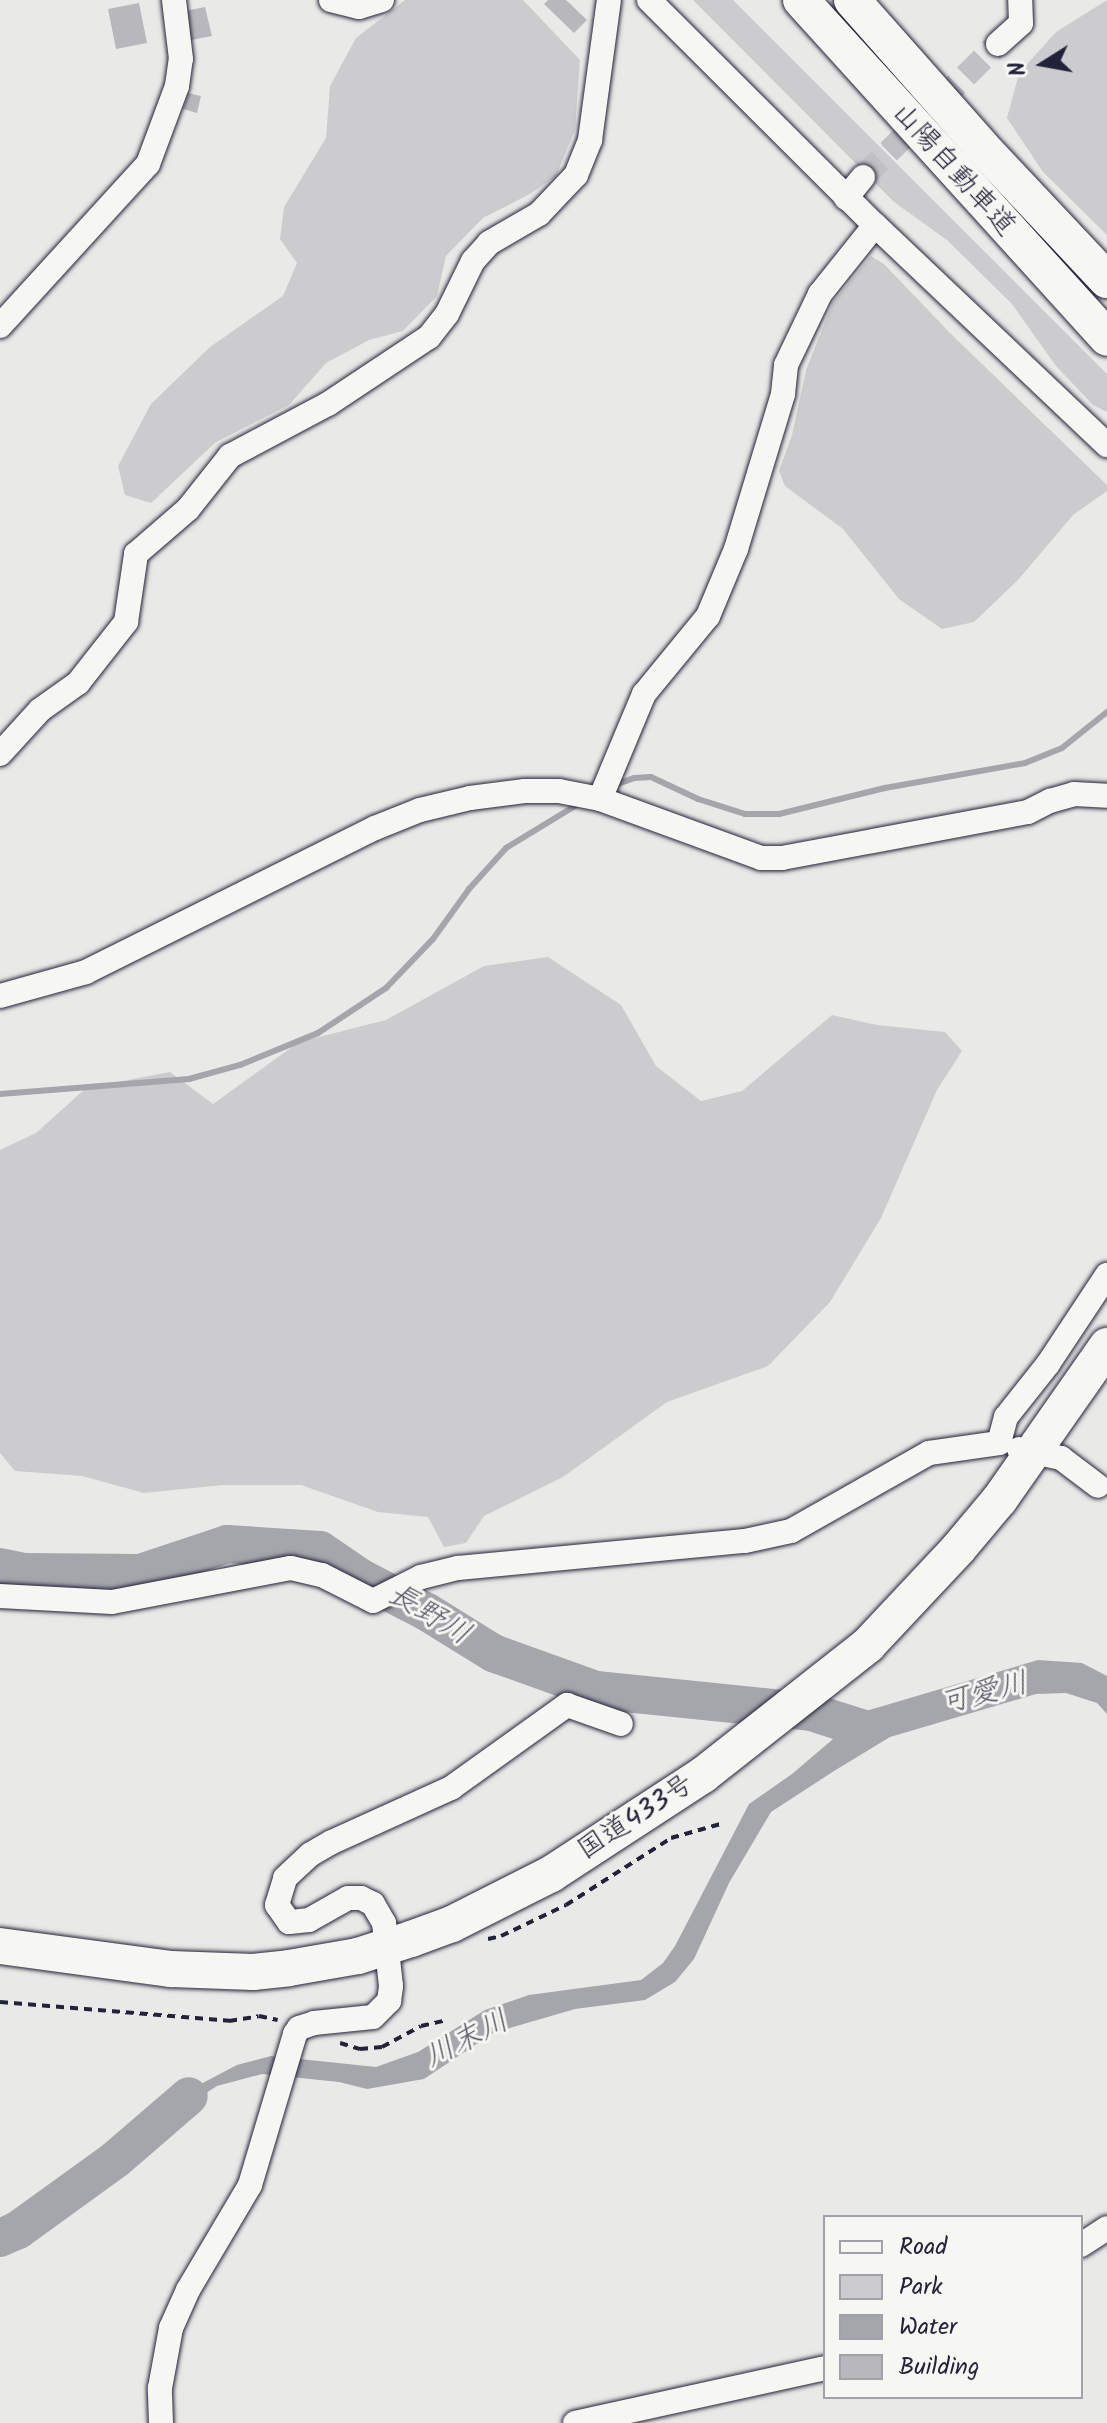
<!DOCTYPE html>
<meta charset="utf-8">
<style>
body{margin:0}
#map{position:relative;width:1107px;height:2423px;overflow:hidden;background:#e9e9e7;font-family:Kalam,"Klee One",sans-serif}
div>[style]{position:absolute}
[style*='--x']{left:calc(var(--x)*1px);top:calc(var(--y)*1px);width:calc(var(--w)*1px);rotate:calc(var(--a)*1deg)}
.green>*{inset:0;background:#ccccce}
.water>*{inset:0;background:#a5a5ac}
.stream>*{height:6px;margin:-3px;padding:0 3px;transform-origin:3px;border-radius:3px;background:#a5a5ac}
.river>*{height:38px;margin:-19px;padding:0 19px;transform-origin:19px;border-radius:19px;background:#a5a5ac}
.building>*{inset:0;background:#b8b8bc}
.minor-tunnel>*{height:24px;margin-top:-12px;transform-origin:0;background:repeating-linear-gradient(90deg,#c1c1c5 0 24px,transparent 0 36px)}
.path>*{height:4px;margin-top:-2px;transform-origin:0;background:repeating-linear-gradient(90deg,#22223b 0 8px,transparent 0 14px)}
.roads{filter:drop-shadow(0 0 2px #22223b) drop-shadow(0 0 2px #22223b)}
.minor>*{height:24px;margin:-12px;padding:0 12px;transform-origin:12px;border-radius:12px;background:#f6f6f2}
.highway>*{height:36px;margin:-18px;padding:0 18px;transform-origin:18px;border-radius:18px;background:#f6f6f2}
span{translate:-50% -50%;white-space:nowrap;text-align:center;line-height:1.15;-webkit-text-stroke:6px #f6f6f2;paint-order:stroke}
.street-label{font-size:28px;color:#22223b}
.water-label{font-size:30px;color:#565668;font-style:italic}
.legend{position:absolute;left:823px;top:2215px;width:260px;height:184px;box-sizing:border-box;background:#f6f6f2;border:2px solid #a1a1a9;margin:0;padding:10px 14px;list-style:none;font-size:24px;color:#22223b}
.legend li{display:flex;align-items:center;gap:16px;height:40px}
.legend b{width:40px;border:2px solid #a1a1a9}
.north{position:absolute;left:1003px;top:24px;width:80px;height:80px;-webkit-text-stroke:6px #f6f6f2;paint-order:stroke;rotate:259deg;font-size:22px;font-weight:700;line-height:32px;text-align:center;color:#22223b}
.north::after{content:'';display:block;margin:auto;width:28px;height:36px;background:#22223b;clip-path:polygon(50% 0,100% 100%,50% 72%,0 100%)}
</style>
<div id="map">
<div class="green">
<div style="clip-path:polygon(405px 0,523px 0,580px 60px,575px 130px,556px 176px,530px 194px,483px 218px,446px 256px,437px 296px,403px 331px,369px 340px,326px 363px,289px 405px,216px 442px,151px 503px,125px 495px,118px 466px,151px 404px,210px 347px,283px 296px,297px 263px,280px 239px,284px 207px,326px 138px,330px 86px,356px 38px)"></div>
<div style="clip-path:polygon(693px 0,733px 0,1107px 374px,1107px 412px,1093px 405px,1056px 366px,1012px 304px,947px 240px,894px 202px)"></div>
<div style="clip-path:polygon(1107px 0,1107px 235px,1043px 172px,1007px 118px,1019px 73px,1056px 32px)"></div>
<div style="clip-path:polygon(871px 256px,884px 264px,950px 333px,1107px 485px,1107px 491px,1073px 515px,1018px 580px,974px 622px,942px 629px,899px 599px,843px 529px,785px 486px,779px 471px,792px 435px,806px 370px,833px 302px)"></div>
<div style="clip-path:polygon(548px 957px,621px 1005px,656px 1066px,701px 1101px,742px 1091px,832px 1015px,877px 1025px,945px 1032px,962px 1051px,937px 1090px,881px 1218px,830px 1302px,768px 1366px,667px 1402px,563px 1477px,484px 1516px,466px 1543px,444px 1547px,428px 1517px,378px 1512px,301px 1485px,223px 1485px,144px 1493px,82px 1476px,15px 1471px,0 1453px,0 1150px,36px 1133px,86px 1088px,170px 1072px,213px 1104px,299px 1042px,386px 1020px,484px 966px)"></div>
</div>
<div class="water">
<div style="clip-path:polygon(1038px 1660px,1082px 1663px,1107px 1676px,1107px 1714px,1097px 1703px,1066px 1693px,1036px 1694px,890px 1737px,834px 1771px,771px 1812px,729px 1883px,694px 1959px,675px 1982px,645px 2000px,575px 2009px,493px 2033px,424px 2079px,367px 2089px,339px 2082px,262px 2074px,217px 2086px,149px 2130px,174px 2098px,237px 2065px,271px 2056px,376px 2067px,418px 2052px,485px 2010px,529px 1995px,641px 1980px,663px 1963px,675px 1946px,749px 1804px,792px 1774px,866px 1711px)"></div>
</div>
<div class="stream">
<div style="--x:615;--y:785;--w:20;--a:-20"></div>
<div style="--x:634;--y:778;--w:17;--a:-3"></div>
<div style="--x:651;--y:777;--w:52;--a:25.1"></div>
<div style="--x:698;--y:799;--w:49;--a:17.7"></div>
<div style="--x:745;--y:814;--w:34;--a:0"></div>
<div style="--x:779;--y:814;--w:109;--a:-13.8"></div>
<div style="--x:885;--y:788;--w:142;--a:-10.1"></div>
<div style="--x:1025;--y:763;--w:40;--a:-22"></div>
<div style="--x:1062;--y:748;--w:58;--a:-38.7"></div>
<div style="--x:0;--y:1094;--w:190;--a:-4.5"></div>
<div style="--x:189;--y:1079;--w:53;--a:-15.4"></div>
<div style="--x:240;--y:1065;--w:84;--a:-22.3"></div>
<div style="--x:318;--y:1033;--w:82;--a:-33.5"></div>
<div style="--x:386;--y:988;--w:68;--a:-46.2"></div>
<div style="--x:433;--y:939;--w:62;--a:-54.2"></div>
<div style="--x:469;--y:889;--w:55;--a:-47.9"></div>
<div style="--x:506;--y:848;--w:87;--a:-31.3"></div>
</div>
<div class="river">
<div style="--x:0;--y:1567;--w:25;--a:12"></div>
<div style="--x:24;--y:1572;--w:116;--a:0.5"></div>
<div style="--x:140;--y:1573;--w:92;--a:-18.4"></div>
<div style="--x:227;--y:1544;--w:93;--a:3.7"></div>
<div style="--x:320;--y:1550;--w:50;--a:34.3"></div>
<div style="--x:361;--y:1578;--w:74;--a:27.3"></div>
<div style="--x:427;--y:1612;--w:78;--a:31.8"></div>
<div style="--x:493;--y:1653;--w:109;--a:19.8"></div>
<div style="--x:596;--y:1690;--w:216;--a:5.8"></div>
<div style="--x:811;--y:1712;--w:52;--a:17.7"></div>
<div style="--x:0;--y:2238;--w:20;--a:-24"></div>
<div style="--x:18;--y:2230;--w:121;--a:-35.9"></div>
<div style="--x:116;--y:2159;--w:96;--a:-40.8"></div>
</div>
<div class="building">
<div style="clip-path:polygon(548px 0,566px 0,587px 20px,574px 33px,544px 4px)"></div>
<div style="clip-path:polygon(139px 3px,147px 43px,116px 49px,108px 9px)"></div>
<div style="clip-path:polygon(205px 7px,212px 36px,191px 40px,185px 11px)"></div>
<div style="clip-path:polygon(188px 93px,201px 96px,197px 113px,183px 109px)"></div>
</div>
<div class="minor-tunnel">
<div style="--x:863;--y:177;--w:190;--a:-44.6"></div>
</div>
<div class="path">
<div style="--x:488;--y:1939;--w:13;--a:-13"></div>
<div style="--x:501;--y:1936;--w:72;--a:-25.5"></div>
<div style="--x:566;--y:1905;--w:125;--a:-32.5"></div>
<div style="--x:671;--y:1838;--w:55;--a:-15.8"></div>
<div style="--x:0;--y:2002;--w:230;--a:4.7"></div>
<div style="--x:229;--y:2021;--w:30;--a:-9"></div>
<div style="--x:259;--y:2016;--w:19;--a:12"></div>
<div style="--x:340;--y:2043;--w:21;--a:17"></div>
<div style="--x:360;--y:2049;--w:22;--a:-5"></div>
<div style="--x:382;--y:2047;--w:44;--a:-28.3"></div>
<div style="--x:421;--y:2026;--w:23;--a:-13"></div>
</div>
<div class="roads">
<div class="minor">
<div style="--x:331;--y:0;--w:29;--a:14"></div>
<div style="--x:359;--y:7;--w:24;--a:-17"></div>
<div style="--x:649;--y:0;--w:319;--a:44.9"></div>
<div style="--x:875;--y:225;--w:320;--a:43.5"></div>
<div style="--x:998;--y:44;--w:31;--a:-42"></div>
<div style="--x:1021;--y:23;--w:23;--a:-92"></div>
<div style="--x:846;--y:198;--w:27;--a:-51"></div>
<div style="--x:0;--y:326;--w:219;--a:-47.6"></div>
<div style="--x:148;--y:164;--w:83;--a:-69.6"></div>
<div style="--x:177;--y:86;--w:27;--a:-82"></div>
<div style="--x:181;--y:59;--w:59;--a:-96.8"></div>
<div style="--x:0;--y:754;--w:59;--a:-47.7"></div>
<div style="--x:40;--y:710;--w:47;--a:-35.4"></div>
<div style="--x:78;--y:683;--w:78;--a:-51.8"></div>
<div style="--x:126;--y:622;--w:69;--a:-81.6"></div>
<div style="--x:136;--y:554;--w:69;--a:-40.9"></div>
<div style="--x:188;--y:509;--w:68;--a:-51.6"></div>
<div style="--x:230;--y:456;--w:111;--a:-28"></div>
<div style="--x:328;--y:404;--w:121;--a:-33.6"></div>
<div style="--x:429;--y:337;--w:29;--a:-52"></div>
<div style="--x:447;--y:314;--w:59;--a:-63.9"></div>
<div style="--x:473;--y:261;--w:24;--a:-48"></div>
<div style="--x:489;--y:243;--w:58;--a:-30.1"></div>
<div style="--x:539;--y:214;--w:54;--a:-46.5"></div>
<div style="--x:576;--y:175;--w:38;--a:-68"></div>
<div style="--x:590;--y:140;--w:141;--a:-82.3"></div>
<div style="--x:600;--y:799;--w:114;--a:-67.3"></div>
<div style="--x:644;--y:694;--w:101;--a:-50.6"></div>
<div style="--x:708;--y:616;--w:73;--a:-67.3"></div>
<div style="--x:736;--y:549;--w:162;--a:-73.1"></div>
<div style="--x:783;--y:394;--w:29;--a:-84"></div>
<div style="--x:786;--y:365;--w:79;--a:-64.4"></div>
<div style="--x:820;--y:294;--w:88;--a:-51.4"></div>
<div style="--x:0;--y:996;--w:89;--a:-15.6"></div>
<div style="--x:86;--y:972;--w:323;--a:-26.5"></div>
<div style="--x:375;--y:828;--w:48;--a:-21.8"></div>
<div style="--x:420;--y:810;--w:51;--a:-13.5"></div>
<div style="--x:470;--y:798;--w:55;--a:-7.3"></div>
<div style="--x:525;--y:791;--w:34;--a:0"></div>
<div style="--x:559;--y:791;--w:42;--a:11"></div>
<div style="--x:600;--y:799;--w:171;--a:20.1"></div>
<div style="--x:761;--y:858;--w:21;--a:0"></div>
<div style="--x:782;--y:858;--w:250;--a:-10.6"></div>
<div style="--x:1028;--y:812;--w:25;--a:-27"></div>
<div style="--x:1050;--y:801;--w:25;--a:-16"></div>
<div style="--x:1074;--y:794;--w:33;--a:3"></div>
<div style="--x:1019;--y:1449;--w:43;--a:12.1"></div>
<div style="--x:1061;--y:1458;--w:46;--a:37.1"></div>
<div style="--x:0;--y:1596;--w:112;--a:3.1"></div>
<div style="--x:112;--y:1602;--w:182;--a:-10.8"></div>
<div style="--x:291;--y:1568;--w:32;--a:13"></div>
<div style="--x:322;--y:1575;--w:57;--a:27"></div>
<div style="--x:373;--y:1601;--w:54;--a:-26.6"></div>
<div style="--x:421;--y:1577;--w:38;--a:-14"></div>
<div style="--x:458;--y:1568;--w:288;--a:-5.4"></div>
<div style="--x:745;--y:1541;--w:47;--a:-12.3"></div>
<div style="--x:791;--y:1531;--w:159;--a:-29.5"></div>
<div style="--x:929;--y:1453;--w:71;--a:-8.1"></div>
<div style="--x:999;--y:1443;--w:27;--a:-75"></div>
<div style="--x:1006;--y:1417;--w:68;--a:-51.6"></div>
<div style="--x:1048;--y:1364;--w:107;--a:-56.5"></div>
<div style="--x:1081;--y:2245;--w:31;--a:-33"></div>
<div style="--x:161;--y:2423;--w:35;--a:-92"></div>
<div style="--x:160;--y:2388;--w:61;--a:-79.6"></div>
<div style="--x:171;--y:2328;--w:42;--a:-65.9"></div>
<div style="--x:188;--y:2290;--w:122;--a:-59.4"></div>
<div style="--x:250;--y:2185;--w:158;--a:-73.4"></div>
<div style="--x:295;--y:2034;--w:7;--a:-56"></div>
<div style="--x:299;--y:2028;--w:16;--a:-18"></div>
<div style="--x:314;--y:2023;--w:59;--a:-5.8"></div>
<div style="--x:373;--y:2017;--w:23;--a:-45"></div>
<div style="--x:389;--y:2001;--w:15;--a:-82"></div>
<div style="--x:391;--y:1986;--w:63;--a:-96.3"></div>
<div style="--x:384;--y:1923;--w:22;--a:-120"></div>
<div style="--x:373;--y:1904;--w:13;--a:-153"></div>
<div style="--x:361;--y:1898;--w:13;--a:180"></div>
<div style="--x:348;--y:1898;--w:45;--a:150.6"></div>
<div style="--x:309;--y:1920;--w:20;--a:174"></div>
<div style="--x:289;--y:1922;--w:21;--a:-125"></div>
<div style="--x:277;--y:1905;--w:28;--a:-73"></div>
<div style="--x:285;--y:1878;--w:35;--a:-43"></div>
<div style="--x:311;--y:1854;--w:24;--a:-30"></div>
<div style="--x:332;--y:1842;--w:131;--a:-24.4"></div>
<div style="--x:451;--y:1788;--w:143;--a:-35.6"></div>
<div style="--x:567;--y:1705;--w:57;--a:19.4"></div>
<div style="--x:575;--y:2423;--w:256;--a:-12.4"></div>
</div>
<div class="highway">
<div style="--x:801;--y:0;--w:456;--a:47.8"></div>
<div style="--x:852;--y:0;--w:195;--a:48.5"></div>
<div style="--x:981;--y:146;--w:184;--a:46.8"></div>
<div style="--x:0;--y:1946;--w:173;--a:7.7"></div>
<div style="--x:171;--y:1969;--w:82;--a:2.1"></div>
<div style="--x:253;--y:1972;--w:36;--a:-6"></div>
<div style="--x:289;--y:1968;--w:70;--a:-9.9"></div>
<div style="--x:358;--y:1956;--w:56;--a:-17.8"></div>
<div style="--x:411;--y:1939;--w:44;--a:-20.1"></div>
<div style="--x:452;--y:1924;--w:111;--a:-26.8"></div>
<div style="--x:551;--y:1874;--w:181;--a:-33.1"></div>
<div style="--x:703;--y:1775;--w:210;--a:-38.2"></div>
<div style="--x:868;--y:1645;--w:132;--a:-46.8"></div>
<div style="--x:958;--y:1549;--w:65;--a:-50"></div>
<div style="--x:1000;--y:1499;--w:187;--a:-55"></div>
</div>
</div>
<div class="street-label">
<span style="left:953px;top:170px;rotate:48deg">山陽自動車道</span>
<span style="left:636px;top:1818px;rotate:-33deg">国道433号</span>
</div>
<div class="water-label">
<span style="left:429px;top:1615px;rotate:31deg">長野川</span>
<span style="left:984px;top:1694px;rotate:-14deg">可愛川</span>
<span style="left:467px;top:2040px;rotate:-27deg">川末川</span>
</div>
<ul class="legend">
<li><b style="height:10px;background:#f6f6f2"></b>Road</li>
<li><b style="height:22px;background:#ccccce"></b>Park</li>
<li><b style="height:22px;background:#a5a5ac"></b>Water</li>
<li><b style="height:22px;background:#b8b8bc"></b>Building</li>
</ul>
<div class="north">N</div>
</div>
